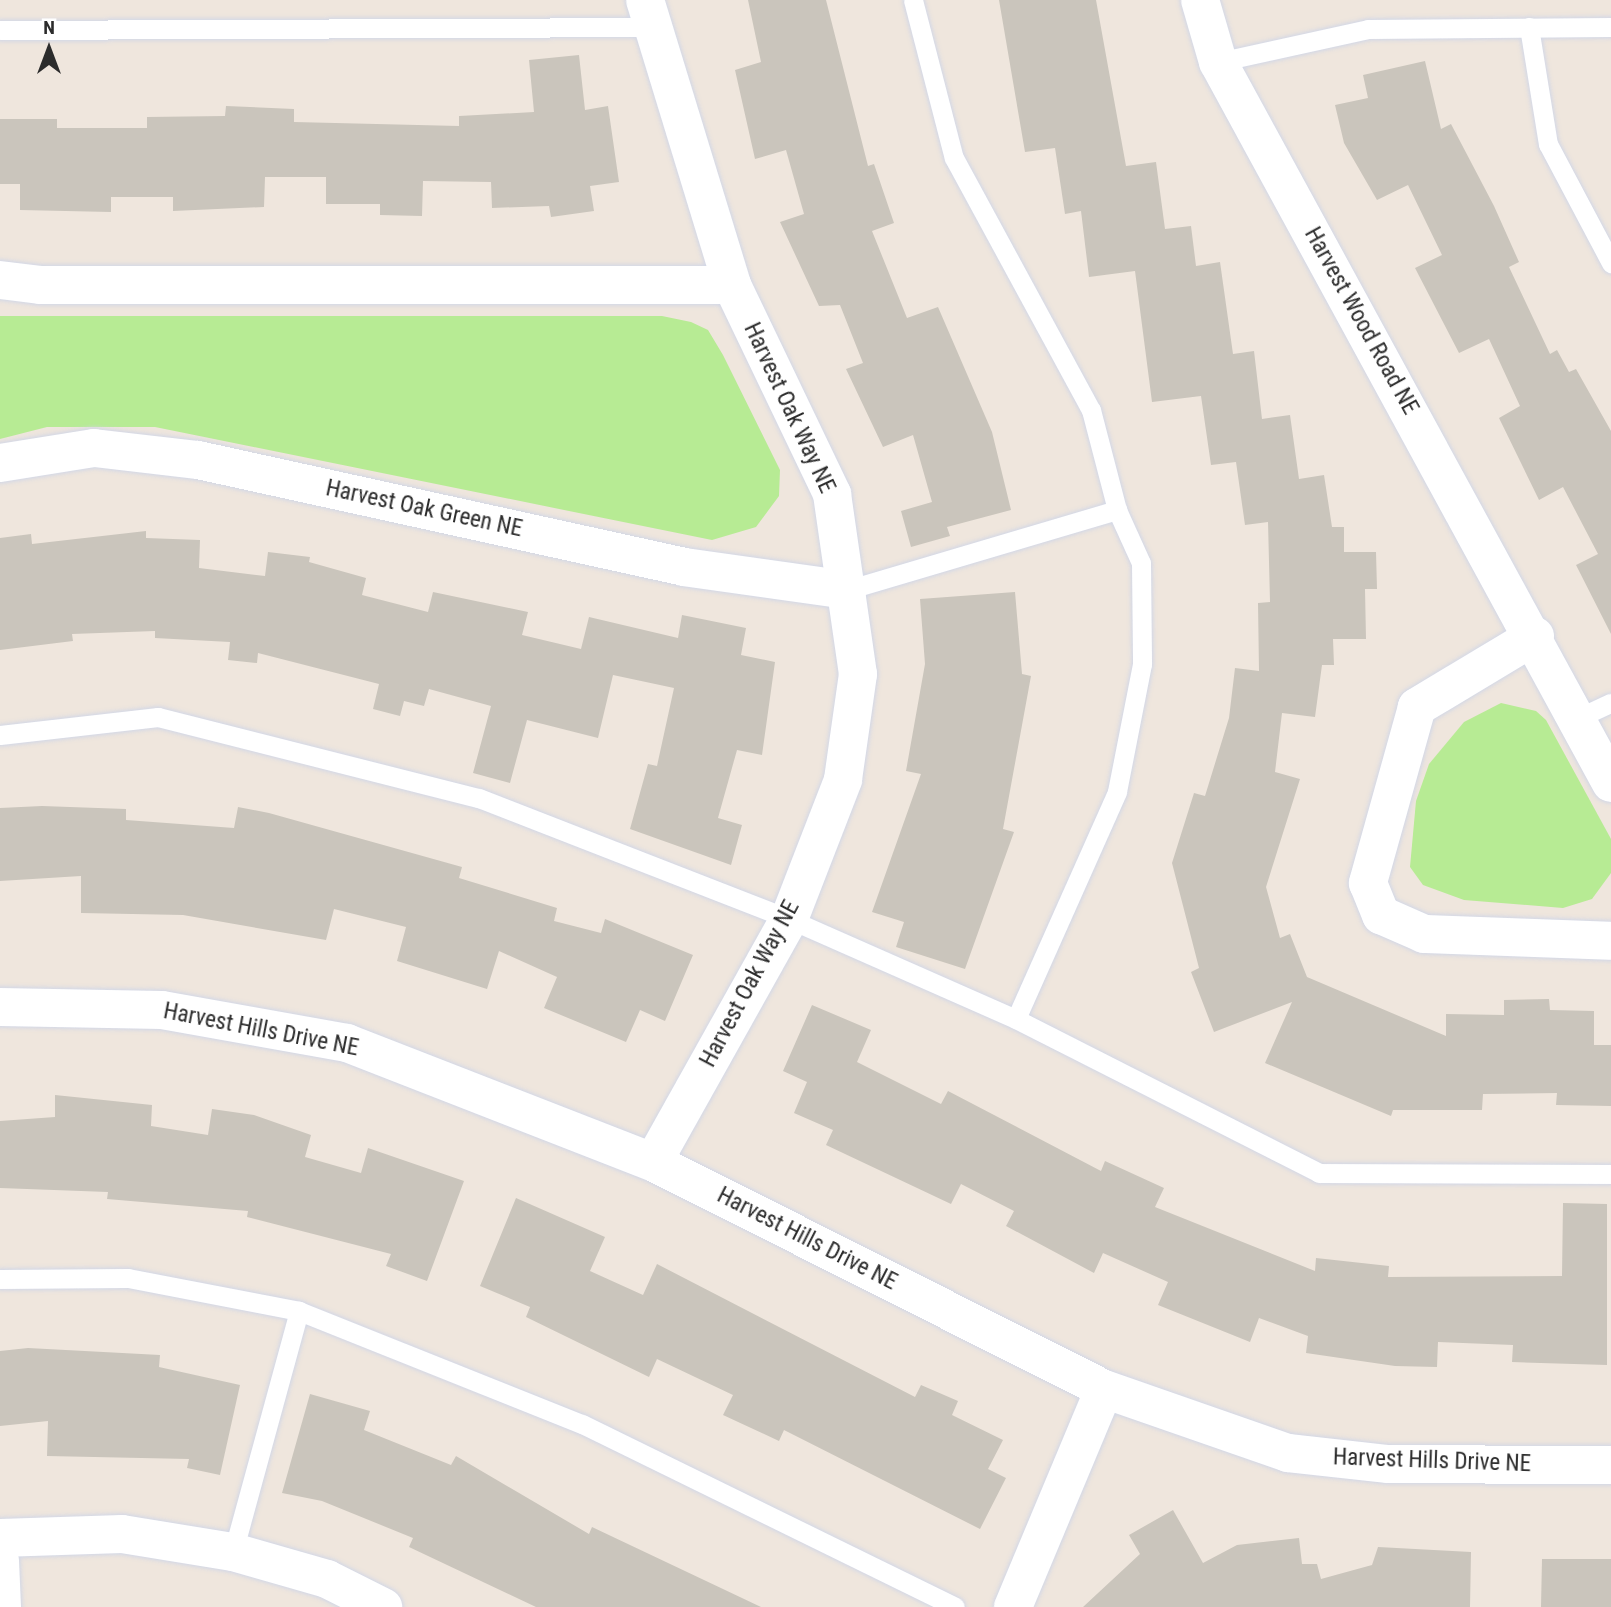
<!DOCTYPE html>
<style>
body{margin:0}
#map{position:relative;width:1611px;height:1607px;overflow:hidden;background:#efe6dd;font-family:"Roboto Condensed",sans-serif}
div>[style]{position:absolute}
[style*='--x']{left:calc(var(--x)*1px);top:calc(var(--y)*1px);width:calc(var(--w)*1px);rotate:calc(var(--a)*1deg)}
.green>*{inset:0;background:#b7eb94}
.building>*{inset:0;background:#cac5bc}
.roads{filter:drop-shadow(0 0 2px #d2d7e6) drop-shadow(0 0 2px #d2d7e6)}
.service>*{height:19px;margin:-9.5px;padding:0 9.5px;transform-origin:9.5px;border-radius:9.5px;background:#fff}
.minor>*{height:38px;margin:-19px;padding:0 19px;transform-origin:19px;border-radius:19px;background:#fff}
.tertiary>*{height:38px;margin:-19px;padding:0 19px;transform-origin:19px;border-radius:19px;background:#fff}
span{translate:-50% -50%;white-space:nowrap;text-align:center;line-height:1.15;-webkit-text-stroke:5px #fff;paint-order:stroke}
.street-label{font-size:23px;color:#2c2c2c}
.north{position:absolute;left:14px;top:14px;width:70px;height:70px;-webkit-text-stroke:5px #fff;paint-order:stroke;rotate:0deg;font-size:19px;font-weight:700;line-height:28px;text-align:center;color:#2c2c2c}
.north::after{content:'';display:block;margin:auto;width:24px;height:32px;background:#2c2c2c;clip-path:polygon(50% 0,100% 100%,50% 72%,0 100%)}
</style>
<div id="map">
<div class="green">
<div style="clip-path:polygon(0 316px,662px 316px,691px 322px,708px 330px,723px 355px,780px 470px,779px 496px,756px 527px,712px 540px,155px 427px,47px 427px,0 439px)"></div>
<div style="clip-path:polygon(1501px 703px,1536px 711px,1546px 720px,1611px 839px,1611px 873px,1592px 899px,1563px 908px,1464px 900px,1423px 885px,1410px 867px,1416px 801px,1429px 764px,1464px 722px)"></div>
</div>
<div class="building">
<div style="clip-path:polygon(748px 0,826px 0,868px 166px,874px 164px,894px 223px,872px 231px,907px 318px,938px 307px,992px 432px,1011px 510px,947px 527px,950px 536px,911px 547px,901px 511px,932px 502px,913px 435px,883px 447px,846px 369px,863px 363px,840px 305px,819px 306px,780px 222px,804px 214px,786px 150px,755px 159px,735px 70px,761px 62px)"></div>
<div style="clip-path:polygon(999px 0,1096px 0,1126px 166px,1156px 162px,1165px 229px,1191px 226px,1196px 266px,1220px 262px,1233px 354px,1254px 351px,1262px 419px,1290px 415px,1299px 479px,1324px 475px,1332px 527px,1344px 527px,1344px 552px,1376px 552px,1377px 589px,1365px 589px,1366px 639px,1333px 639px,1334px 665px,1322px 665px,1315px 717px,1282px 713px,1275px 772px,1300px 779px,1266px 887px,1280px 938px,1290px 934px,1307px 977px,1446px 1036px,1446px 1014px,1504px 1015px,1504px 1000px,1549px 999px,1550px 1010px,1594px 1011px,1594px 1045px,1611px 1045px,1611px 1106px,1556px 1105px,1557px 1093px,1483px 1094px,1482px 1110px,1393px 1110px,1391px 1116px,1265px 1063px,1292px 1002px,1214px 1032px,1191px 972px,1199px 968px,1172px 863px,1194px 793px,1205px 796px,1229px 718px,1235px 668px,1259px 671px,1258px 603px,1270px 602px,1268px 522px,1245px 525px,1236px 462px,1211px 465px,1201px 396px,1152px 402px,1135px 271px,1089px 277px,1081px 211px,1065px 214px,1055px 148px,1025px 152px)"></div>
<div style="clip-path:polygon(579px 55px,585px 110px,608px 106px,619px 182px,590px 186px,594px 211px,551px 217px,549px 206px,492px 208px,491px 182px,423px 181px,422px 216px,380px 215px,380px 204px,326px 204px,326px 177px,265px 177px,264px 207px,173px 211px,173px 197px,111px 197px,111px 212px,20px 210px,20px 184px,0 184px,0 119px,57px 119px,57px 128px,147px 128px,147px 117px,225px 116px,226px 106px,294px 109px,294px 122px,459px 126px,459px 116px,534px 112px,529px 60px)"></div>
<div style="clip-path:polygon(1425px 61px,1441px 129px,1451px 124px,1494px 206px,1519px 262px,1509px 267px,1550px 354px,1557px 350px,1569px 372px,1576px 369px,1611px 431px,1611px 634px,1576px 565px,1598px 554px,1563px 487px,1539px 500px,1499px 418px,1520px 406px,1489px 339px,1459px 353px,1415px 268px,1442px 255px,1408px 185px,1377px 200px,1344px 143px,1335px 105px,1368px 98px,1363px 75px)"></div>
<div style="clip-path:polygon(146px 531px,146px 538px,200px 540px,199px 568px,265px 576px,268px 552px,310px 557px,309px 562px,366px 578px,362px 595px,428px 612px,433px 592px,528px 612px,522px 635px,581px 649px,589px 617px,678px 638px,682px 615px,746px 628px,741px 655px,775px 662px,762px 755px,737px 750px,718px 818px,742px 825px,731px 865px,630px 829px,648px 764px,657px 766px,674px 688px,613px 675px,598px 738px,527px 720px,510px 783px,473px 773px,491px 706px,429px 689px,424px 706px,404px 701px,400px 716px,373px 709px,379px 684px,258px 653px,257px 663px,228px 660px,230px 642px,155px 638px,155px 631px,72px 634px,73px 641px,0 650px,0 538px,31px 534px,32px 544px)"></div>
<div style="clip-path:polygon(1015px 592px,1022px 674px,1031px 676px,1003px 829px,1014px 832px,965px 969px,896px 947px,904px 922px,872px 912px,921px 774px,906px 771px,925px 664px,920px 599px)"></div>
<div style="clip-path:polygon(42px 806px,126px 809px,126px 820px,234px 828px,238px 807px,269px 813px,462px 867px,459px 878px,557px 908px,554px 921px,601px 933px,605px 919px,693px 955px,665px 1021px,640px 1010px,626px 1042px,544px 1008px,557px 977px,499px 951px,487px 989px,397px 961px,406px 927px,334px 909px,326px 940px,183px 915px,81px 913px,81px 876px,0 881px,0 808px)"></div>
<div style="clip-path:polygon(812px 1005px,871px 1030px,857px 1062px,941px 1104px,948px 1091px,1101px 1171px,1105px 1161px,1164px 1188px,1155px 1207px,1315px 1271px,1316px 1258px,1389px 1266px,1388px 1277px,1562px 1276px,1563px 1203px,1607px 1204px,1607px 1365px,1512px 1362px,1513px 1345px,1438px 1342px,1437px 1367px,1395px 1366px,1306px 1353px,1308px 1336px,1259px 1318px,1250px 1342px,1158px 1305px,1168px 1282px,1103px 1253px,1094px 1273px,1006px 1226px,1014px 1211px,961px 1184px,951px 1204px,826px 1145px,833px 1130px,794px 1113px,807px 1082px,783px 1071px)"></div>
<div style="clip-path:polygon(55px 1095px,152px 1105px,151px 1126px,208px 1135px,212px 1109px,254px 1115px,311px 1135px,305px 1157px,361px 1173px,368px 1148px,464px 1181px,427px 1281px,386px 1266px,391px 1254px,247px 1217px,248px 1211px,107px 1199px,108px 1192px,0 1188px,0 1121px,55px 1117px)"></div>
<div style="clip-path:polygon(516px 1198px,605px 1237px,590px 1271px,643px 1295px,657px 1264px,915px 1397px,921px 1385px,958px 1401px,952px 1415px,1003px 1440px,988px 1469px,1006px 1478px,980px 1529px,784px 1430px,779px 1441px,723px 1415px,733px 1395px,657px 1359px,649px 1377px,526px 1317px,530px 1307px,480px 1286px)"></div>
<div style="clip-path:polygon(28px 1348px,160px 1355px,159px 1367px,240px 1385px,220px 1475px,187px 1468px,189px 1459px,47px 1456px,48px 1421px,0 1426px,0 1351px)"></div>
<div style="clip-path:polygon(310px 1394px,370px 1411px,364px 1430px,451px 1465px,456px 1456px,589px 1534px,592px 1527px,761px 1607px,536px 1607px,409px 1547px,413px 1538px,322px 1501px,282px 1493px)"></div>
<div style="clip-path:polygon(1173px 1510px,1203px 1563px,1237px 1545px,1299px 1538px,1302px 1564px,1317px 1564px,1321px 1579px,1372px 1565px,1378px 1547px,1471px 1552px,1470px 1607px,1083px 1607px,1140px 1554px,1129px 1535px)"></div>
<div style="clip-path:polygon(1542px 1559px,1611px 1559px,1611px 1607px,1541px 1607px)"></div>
</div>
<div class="roads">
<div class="service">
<div style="--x:913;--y:0;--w:163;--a:75.5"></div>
<div style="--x:954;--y:158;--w:287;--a:61.5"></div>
<div style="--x:1091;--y:410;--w:103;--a:75.4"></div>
<div style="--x:1117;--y:510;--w:58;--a:65.6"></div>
<div style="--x:1141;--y:563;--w:101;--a:89.4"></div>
<div style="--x:1142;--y:664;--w:130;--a:101.1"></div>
<div style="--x:1117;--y:792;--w:248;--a:114"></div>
<div style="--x:1529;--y:27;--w:119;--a:80.8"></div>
<div style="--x:1548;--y:144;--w:135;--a:62.1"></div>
<div style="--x:0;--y:30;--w:650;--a:-0.26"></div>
<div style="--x:1218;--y:62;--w:154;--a:-12.4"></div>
<div style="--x:1368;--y:29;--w:243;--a:-0.5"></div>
<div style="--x:847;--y:590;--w:282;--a:-16.5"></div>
<div style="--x:1576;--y:719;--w:38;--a:-25"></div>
<div style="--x:0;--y:735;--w:159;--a:-6.5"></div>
<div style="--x:158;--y:717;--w:331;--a:14.2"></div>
<div style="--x:479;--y:798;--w:333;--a:21.3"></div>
<div style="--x:789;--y:919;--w:248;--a:23.8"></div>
<div style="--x:1016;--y:1019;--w:340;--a:26.9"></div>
<div style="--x:1319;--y:1173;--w:292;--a:0.2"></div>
<div style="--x:0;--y:1279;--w:128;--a:-0.4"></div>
<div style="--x:128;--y:1278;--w:174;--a:10.9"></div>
<div style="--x:299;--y:1311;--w:305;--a:21.8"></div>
<div style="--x:582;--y:1424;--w:415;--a:26.1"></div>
<div style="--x:233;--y:1552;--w:250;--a:-74.7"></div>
</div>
<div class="minor">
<div style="--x:645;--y:0;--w:298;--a:73"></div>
<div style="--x:732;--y:285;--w:232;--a:64.4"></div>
<div style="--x:832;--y:494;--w:182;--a:81.8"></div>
<div style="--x:858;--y:674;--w:107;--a:98.1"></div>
<div style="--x:843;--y:780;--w:149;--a:111.2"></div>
<div style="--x:789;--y:919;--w:278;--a:119.2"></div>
<div style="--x:1200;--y:0;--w:65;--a:73.8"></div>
<div style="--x:1218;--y:62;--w:821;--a:61.41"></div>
<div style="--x:0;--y:280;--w:40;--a:7.1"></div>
<div style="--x:40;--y:285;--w:692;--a:0"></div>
<div style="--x:0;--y:463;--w:95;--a:-9.1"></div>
<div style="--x:94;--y:448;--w:105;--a:6.6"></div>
<div style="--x:198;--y:460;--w:498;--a:12.4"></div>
<div style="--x:684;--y:567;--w:165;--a:8"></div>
<div style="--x:1535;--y:636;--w:138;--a:149"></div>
<div style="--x:1417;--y:707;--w:183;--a:105.6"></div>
<div style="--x:1368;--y:883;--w:35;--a:68"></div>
<div style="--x:1381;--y:915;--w:47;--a:23.8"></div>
<div style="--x:1424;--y:934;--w:187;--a:2.1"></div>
<div style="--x:0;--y:1538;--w:122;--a:-1.9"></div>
<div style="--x:122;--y:1534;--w:112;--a:9.2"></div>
<div style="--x:233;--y:1552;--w:98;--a:16"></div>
<div style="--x:327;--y:1579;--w:63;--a:26.6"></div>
<div style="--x:0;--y:1561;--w:46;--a:87.5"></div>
<div style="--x:1013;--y:1607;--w:236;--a:-67.3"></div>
</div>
<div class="tertiary">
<div style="--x:0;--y:1007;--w:162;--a:1.1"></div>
<div style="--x:162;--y:1010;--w:188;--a:10.1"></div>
<div style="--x:347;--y:1043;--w:328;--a:21.3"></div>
<div style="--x:653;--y:1162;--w:505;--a:26.72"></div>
<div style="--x:1104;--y:1389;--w:195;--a:19.2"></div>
<div style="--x:1288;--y:1453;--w:101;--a:6.3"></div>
<div style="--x:1388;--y:1464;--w:223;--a:0.3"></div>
</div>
</div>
<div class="street-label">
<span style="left:1361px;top:321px;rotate:61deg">Harvest Wood Road NE</span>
<span style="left:789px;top:408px;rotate:65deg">Harvest Oak Way NE</span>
<span style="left:424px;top:509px;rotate:12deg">Harvest Oak Green NE</span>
<span style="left:750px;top:984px;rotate:-62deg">Harvest Oak Way NE</span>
<span style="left:261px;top:1030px;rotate:11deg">Harvest Hills Drive NE</span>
<span style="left:807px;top:1239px;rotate:27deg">Harvest Hills Drive NE</span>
<span style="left:1432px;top:1461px;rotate:2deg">Harvest Hills Drive NE</span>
</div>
<div class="north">N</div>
</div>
